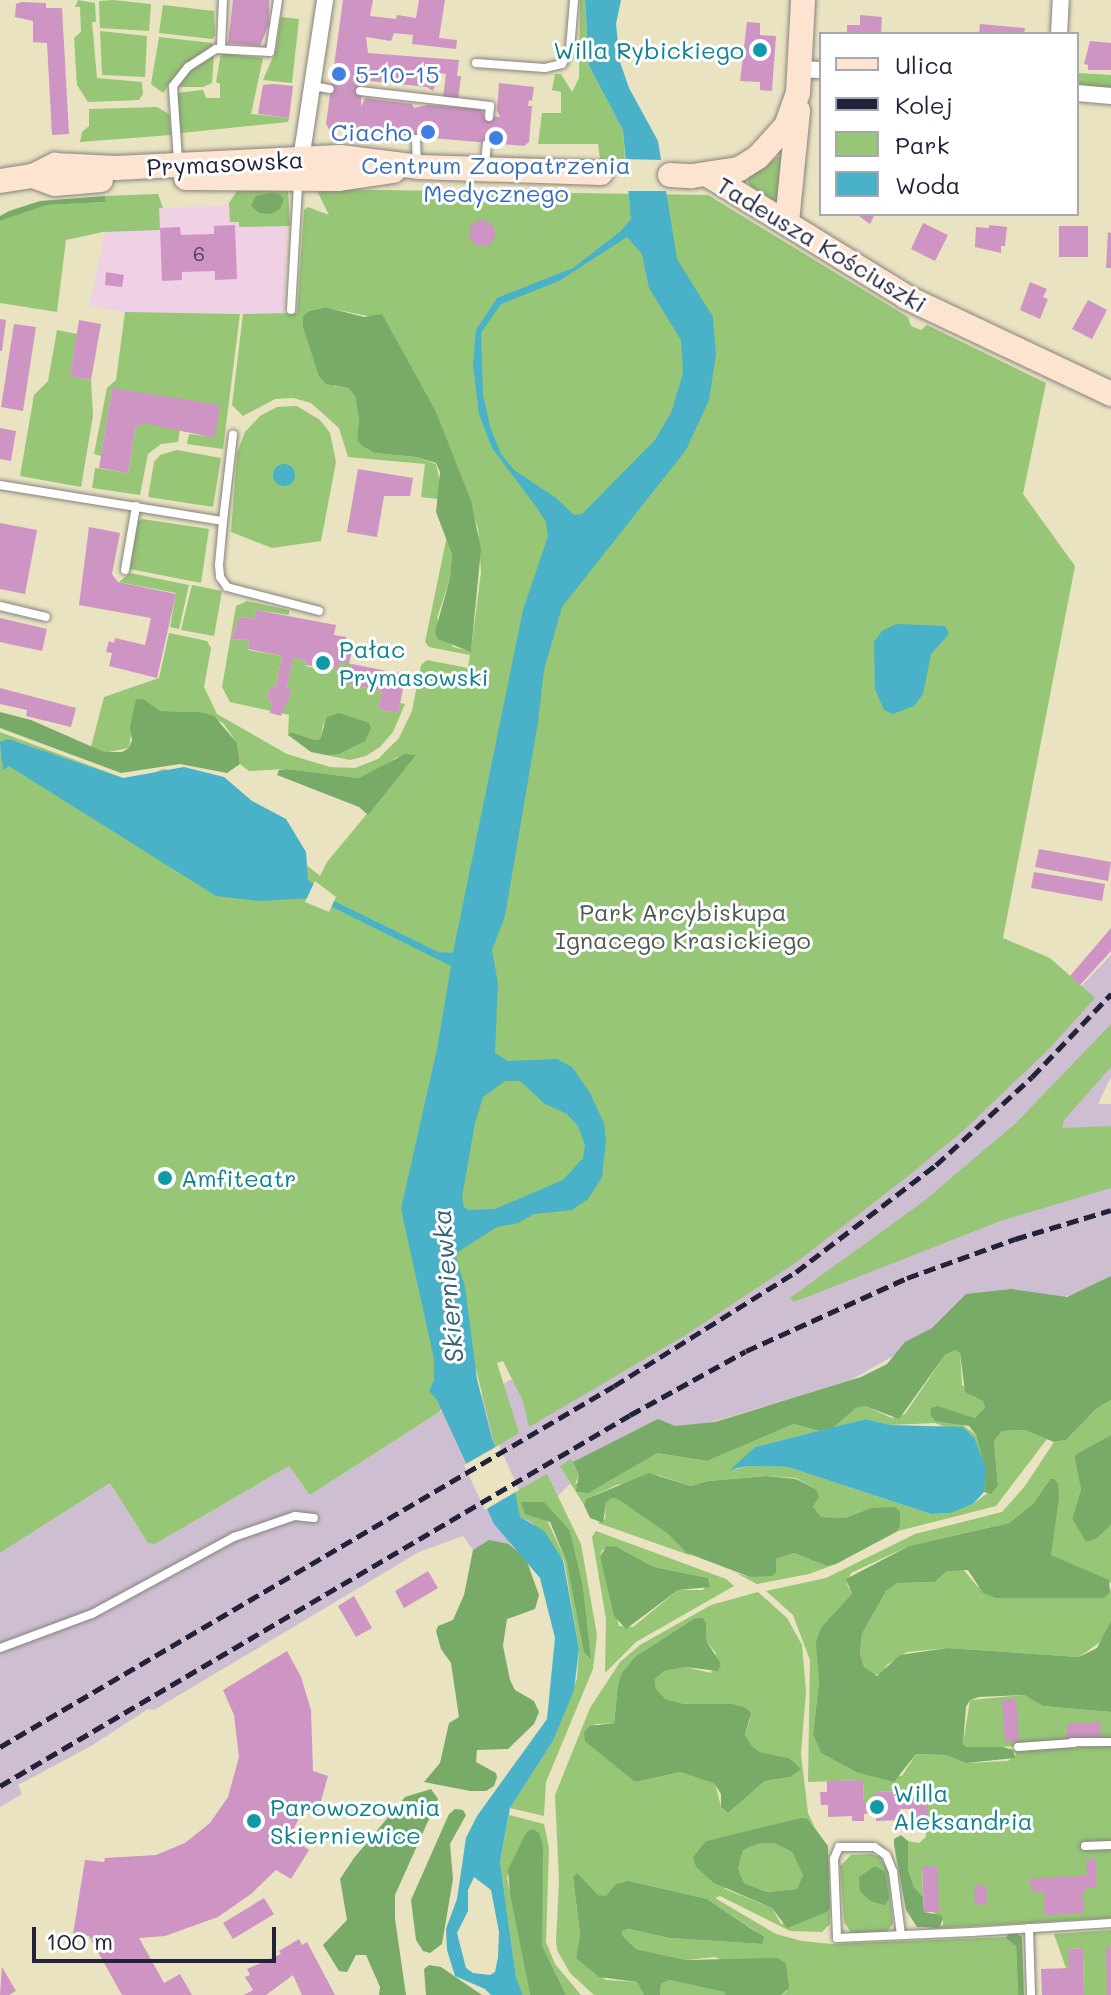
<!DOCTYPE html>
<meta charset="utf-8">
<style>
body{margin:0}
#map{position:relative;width:1111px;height:1995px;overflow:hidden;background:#e9e3c2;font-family:Mali,sans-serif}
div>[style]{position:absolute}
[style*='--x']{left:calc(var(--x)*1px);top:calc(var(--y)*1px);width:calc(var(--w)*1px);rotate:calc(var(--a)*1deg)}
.built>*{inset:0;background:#f0d0e5}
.industrial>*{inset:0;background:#cebed2}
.green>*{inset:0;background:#96c676}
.forest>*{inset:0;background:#78ab67}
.water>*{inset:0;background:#49b1c8}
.round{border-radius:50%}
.pier>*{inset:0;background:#e9e3c2}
.building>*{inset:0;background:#ce94c3}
.roads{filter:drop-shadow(0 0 2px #86827e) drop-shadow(0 0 2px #86827e)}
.lane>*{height:8px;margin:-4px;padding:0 4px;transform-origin:4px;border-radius:4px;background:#fff}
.street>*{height:16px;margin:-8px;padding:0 8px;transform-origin:8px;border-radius:8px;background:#fff}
.secondary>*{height:24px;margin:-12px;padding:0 12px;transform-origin:12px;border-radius:12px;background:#fde4d1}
.rail>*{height:5px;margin-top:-2.5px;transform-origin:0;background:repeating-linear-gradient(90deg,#22223b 0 12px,transparent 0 18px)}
.dots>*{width:22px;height:22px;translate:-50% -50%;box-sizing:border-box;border:4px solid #fff;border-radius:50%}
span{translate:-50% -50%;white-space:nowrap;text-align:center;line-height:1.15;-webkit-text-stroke:6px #fff;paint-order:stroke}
.number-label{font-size:20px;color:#4d3e5d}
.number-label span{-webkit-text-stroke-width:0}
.culture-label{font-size:24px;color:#0d838f}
.right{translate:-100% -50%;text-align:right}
.left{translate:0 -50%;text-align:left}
.shop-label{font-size:24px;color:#366cbe}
.street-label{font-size:24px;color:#22223b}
.park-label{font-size:24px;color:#4b5b50}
.water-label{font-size:26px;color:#34627a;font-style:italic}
.legend{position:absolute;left:819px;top:32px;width:260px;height:184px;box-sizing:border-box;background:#fff;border:2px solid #a7a7b1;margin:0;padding:10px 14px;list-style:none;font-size:24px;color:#22223b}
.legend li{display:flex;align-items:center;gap:16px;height:40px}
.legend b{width:40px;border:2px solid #a7a7b1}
.scale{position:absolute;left:32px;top:1927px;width:244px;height:36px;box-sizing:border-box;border:4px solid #22223b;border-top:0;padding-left:10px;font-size:24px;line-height:28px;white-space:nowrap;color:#22223b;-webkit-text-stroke:6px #fff;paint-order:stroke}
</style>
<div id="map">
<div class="built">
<div style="clip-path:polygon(288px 189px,284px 314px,121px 312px,90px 305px,105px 232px,105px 196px,158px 194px,164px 208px,228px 205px,237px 191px)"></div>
</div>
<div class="industrial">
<div style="clip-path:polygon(1111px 955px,1111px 1077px,1098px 1104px,1111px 1104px,1111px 1284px,934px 1333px,849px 1381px,706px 1424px,571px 1483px,501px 1552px,473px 1550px,463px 1536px,419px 1552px,154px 1710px,148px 1709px,91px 1746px,18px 1785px,22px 1794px,0 1807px,0 1553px,110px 1483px,148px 1543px,155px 1544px,289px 1466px,310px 1495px,439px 1412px,490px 1392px,633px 1306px,1040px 1029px)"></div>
</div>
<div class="green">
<div style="clip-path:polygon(78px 0,95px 3px,96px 22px,92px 22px,97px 78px,142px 82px,143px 94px,139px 100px,88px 102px,77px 85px,74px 38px,81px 32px,80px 7px,75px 7px)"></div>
<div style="clip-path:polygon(113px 0,151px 4px,149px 31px,100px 28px,99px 1px)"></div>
<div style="clip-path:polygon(580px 0,585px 0,589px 66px,623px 130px,625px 159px,600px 159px,598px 144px,538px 144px,542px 113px,561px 113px,561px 92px,552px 90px,555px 74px,561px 74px,572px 92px,579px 78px)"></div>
<div style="clip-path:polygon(163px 5px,214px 11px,215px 36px,212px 39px,159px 33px)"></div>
<div style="clip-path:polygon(281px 17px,299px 19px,292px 83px,263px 80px,276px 50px)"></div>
<div style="clip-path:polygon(100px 31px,147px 36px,145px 77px,102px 75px)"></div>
<div style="clip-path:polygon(159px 37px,212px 43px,213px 46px,183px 66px,163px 93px,151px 84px)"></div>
<div style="clip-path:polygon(221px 53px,263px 58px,251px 114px,289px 118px,288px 122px,181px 133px,176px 93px,203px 90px,206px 98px,220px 98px,220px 84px,216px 82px)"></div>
<div style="clip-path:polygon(214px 55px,212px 83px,203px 87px,177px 87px,188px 72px)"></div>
<div style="clip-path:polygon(1077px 73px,1111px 75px,1111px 88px,1077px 85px)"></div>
<div style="clip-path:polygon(157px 107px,169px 114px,171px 135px,80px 142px,82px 132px,89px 126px,89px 109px)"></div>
<div style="clip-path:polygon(782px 154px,777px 201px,775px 201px,750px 186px,747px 179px)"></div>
<div style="clip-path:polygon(288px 189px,290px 226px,239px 227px,239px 222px,230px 222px,229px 203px,237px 191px)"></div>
<div style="clip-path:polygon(316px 189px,708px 195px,908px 317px,911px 326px,921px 330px,927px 325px,1046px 383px,1023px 494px,1075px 566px,1003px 938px,1050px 958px,1095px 998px,1049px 1049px,964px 1130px,912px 1173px,798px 1261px,684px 1336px,529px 1427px,523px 1401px,503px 1361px,497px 1363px,519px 1433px,495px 1447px,476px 1369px,439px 1412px,310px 1495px,289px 1466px,155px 1544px,148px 1543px,110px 1483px,0 1553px,0 732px,134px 782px,163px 769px,194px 774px,320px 876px,327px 862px,415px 756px,397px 757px,375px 772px,359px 778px,287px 769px,249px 771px,240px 764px,237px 743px,223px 723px,200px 712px,160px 711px,136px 700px,129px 748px,104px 753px,91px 747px,104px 697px,159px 678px,169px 633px,207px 641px,211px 648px,204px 687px,217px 714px,287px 754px,330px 767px,355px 768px,378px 759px,399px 738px,412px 711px,421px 665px,427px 660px,468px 668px,470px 655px,429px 647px,425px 642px,447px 536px,452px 554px,450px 578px,437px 618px,453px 647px,471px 651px,481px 572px,478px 528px,436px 412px,372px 317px,324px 307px,309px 311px,303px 316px,334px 386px,348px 388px,355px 396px,359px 419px,357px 439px,375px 453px,416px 457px,436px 464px,441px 488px,438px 499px,421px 497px,425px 464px,348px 457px,339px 428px,311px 403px,293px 398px,275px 399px,243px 416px,232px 405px,243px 314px,297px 313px,304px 210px,308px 207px,329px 215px)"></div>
<div style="clip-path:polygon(158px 194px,163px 208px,159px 208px,160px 230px,103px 232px,66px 240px,57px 312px,0 303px,0 221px,47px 205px,105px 202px,105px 196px)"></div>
<div style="clip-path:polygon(125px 312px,240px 314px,223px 449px,187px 444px,189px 434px,215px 437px,112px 388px,101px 456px,94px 454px,107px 388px,116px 380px)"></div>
<div style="clip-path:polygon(57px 330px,77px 334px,70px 376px,91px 380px,93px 416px,81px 487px,20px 476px,34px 395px,48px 381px)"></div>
<div style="clip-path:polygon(297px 406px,320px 420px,330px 433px,336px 462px,321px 541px,272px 548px,231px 532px,237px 453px,245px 432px,260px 416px,277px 407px)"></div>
<div style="clip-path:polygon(143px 423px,180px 429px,178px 442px,161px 444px,148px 454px,140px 495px,92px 488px,95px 468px,128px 473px,135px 429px)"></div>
<div style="clip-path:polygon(177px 450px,221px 458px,213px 507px,148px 497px,154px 462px,160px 455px)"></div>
<div style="clip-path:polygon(142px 519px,209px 529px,201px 583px,130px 569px,138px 521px)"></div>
<div style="clip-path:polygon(130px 573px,189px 585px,179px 629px,170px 627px,176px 593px,119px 582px)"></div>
<div style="clip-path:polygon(192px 585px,222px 591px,214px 636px,181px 630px)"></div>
<div style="clip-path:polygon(247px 601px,289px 610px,289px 615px,256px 610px,254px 619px,243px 617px,238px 620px,231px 639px,249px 640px,248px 650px,282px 656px,276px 686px,270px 687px,267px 698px,272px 702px,271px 711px,230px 702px,222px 687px,236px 606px)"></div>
<div style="clip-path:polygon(293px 658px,306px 660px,305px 666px,326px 670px,328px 667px,338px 669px,340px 662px,352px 664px,348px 684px,382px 691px,378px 709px,398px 713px,400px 703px,405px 704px,393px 732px,380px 747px,366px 756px,350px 760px,311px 752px,326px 755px,324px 722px,320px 739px,315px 740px,291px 732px,288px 735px,289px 715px,281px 713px,292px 692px,287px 687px)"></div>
<div style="clip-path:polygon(1111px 1024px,1111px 1067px,1064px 1120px,1062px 1128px,1111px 1126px,1111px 1188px,1003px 1220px,794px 1302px,790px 1298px,924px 1201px,1016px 1123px)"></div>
<div style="clip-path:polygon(956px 1350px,960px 1352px,962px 1385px,983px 1401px,985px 1408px,982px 1415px,975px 1418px,938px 1406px,976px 1435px,986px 1468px,975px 1439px,935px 1423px,890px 1425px,866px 1419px,833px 1428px,856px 1408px,865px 1406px,892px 1418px,905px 1414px,945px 1355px)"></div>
<div style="clip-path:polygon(1111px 1400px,1111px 1435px,1076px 1454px,1081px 1489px,1072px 1519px,1086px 1542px,1096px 1539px,1111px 1525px,1111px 1583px,1051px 1555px,1049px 1480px,1033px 1504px,1009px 1523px,909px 1546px,851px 1573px,847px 1584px,852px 1594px,819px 1682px,813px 1735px,821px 1753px,856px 1772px,902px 1776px,916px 1754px,946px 1755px,966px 1763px,1008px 1761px,1016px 1754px,1013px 1750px,1111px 1746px,1111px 1843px,1080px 1845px,1111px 1847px,1111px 1918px,927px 1929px,943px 1925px,943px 1919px,933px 1912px,937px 1866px,922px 1867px,923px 1897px,914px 1887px,908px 1869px,908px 1841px,919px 1843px,926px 1837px,926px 1798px,900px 1799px,899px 1791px,876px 1792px,876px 1803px,864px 1804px,863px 1780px,808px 1782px,810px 1660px,793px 1615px,766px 1591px,826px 1578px,915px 1534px,1002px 1512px,1025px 1486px,1054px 1442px,1066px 1440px,1096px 1409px)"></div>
<div style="clip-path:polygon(794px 1424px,819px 1431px,755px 1447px,734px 1470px,747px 1466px,788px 1467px,931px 1514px,951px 1513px,973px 1504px,998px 1485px,994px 1441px,1002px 1431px,1025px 1430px,1047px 1439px,996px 1506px,898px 1531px,900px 1526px,871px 1508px,845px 1518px,821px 1517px,813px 1506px,816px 1489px,796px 1478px,766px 1476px,708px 1481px,691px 1486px,658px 1475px,617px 1485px,586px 1499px,584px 1505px,560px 1466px,571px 1459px,579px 1475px,575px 1484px,657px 1453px,707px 1461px)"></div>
<div style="clip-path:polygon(evenodd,547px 1474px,581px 1544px,597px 1635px,593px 1669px,546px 1782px,544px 1816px,510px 1808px,553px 1741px,577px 1679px,579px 1649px,564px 1560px,530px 1521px,520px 1517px,515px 1505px,515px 1492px,547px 1474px,546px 1518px,570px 1531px,582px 1581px,577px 1605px,567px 1563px,546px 1518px)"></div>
<div style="clip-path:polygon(611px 1498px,619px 1499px,668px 1534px,692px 1556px,598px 1523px,605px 1519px,606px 1503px)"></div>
<div style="clip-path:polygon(evenodd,596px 1531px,726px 1579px,734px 1586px,636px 1642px,605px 1673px,606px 1619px,592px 1537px,596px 1531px,617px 1547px,654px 1567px,708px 1578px,703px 1590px,678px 1590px,633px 1627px,619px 1626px,600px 1556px,602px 1550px,617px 1547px)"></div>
<div style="clip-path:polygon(794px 1553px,827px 1566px,836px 1564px,809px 1574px,757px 1584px,736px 1573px,750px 1577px,776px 1572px,776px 1559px)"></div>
<div style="clip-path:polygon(962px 1568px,978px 1587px,1110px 1592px,1111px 1587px,1111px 1621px,1103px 1640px,1079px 1657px,947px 1648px,907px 1652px,887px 1665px,881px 1674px,872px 1675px,864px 1667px,860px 1654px,862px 1634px,886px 1591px,896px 1583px,935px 1582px,947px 1571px)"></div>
<div style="clip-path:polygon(evenodd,758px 1592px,787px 1618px,802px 1645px,806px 1692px,801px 1754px,808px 1813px,815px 1828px,808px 1819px,706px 1841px,725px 1889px,772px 1908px,781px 1924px,827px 1912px,830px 1908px,830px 1924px,822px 1932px,790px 1931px,720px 1896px,715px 1898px,776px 1934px,802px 1941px,832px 1944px,1006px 1937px,1016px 1946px,1018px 1995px,781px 1995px,787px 1991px,715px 1957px,686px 1960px,636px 1949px,622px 1935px,622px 1931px,629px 1929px,669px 1938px,762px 1944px,756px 1931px,707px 1899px,629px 1881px,606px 1897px,598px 1895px,573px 1878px,580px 1934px,576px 1958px,606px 1980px,637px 1982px,644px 1995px,594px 1995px,570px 1973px,557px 1950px,556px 1941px,559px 1881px,555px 1795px,590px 1708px,620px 1662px,640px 1645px,711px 1605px,758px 1592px,695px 1618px,706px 1624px,707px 1642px,716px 1653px,711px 1673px,685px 1667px,664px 1671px,655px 1679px,656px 1689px,664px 1699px,683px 1705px,704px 1705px,750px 1719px,745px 1735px,752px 1746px,760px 1752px,789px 1758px,790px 1777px,765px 1781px,728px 1813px,721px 1807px,715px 1783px,696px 1774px,681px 1772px,635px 1782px,595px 1724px,614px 1723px,618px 1685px,636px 1656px,695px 1618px)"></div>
<div style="clip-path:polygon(1024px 1695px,1043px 1706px,1111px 1712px,1111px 1738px,1003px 1747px,967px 1747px,963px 1744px,970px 1700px)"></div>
<div style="clip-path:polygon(509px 1815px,544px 1824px,549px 1848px,546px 1942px,555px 1964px,581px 1995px,566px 1995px,542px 1947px,533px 1829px,527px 1831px,507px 1877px,530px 1995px,523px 1995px,516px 1977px,500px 1862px)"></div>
<div style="clip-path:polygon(760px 1843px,774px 1843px,792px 1852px,803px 1875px,797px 1889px,767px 1892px,744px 1883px,738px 1869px,743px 1850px)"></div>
<div style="clip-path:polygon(871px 1854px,880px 1857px,888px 1871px,893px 1924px,886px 1933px,852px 1934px,844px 1922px,840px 1866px,851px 1855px)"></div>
<div style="clip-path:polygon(1111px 1930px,1111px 1995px,1084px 1995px,1083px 1948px,1069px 1949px,1069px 1968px,1066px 1968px,1054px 1934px)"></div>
<div style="clip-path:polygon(669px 1980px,725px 1992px,726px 1995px,660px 1995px,661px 1984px)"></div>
</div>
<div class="forest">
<div style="clip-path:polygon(270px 193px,279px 194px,284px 199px,280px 209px,271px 214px,259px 213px,251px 206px,256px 196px)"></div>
<div style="clip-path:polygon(105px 196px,105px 202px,47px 205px,0 221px,0 216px,9px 211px,40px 201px)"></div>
<div style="clip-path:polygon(325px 307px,364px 317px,382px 314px,436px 412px,471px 501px,481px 549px,471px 652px,438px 639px,435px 632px,450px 578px,452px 554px,436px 512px,440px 472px,436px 463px,416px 457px,375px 453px,361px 445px,357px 439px,359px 419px,355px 396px,348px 388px,326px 384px,319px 376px,303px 327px,303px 316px,309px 311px)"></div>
<div style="clip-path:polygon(136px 699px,143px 699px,160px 711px,200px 712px,214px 716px,237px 743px,240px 764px,227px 773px,180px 764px,121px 773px,0 728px,0 712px,31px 720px,104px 752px,122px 752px,129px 748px,132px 740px,130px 727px)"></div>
<div style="clip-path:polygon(339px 713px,369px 723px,371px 728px,365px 741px,339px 754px,326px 755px,311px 752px,288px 735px,291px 732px,315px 740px,320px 739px,327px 717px)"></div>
<div style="clip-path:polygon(405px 754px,416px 755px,368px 815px,359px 807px,277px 775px,279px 770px,287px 769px,359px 778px)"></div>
<div style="clip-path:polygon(1111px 1276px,1111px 1400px,1096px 1409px,1066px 1440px,1054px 1442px,1025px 1430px,1002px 1431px,994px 1441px,998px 1485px,991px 1494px,984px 1492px,985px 1468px,976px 1435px,969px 1426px,935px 1421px,930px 1414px,931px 1408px,938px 1406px,975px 1418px,985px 1408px,983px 1401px,965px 1392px,960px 1353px,956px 1350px,945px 1355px,899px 1419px,865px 1406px,856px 1408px,833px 1428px,819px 1431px,794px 1424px,707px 1461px,657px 1453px,588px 1493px,576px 1491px,579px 1475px,573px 1462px,658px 1419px,675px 1426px,715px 1422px,861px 1377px,887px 1364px,905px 1342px,932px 1328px,966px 1294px,1011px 1289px,1067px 1297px)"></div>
<div style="clip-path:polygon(1111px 1435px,1111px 1525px,1096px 1539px,1086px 1542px,1072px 1519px,1081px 1489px,1075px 1458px,1076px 1454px)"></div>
<div style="clip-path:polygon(649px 1473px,691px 1486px,708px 1481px,766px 1476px,796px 1479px,816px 1489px,819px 1497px,813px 1506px,821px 1517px,845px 1518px,871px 1508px,895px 1507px,900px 1512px,900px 1526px,898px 1531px,836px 1564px,827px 1566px,794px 1553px,776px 1559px,776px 1572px,772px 1576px,750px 1577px,687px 1553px,668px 1534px,618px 1499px,611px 1498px,606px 1503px,603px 1523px,590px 1518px,584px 1505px,586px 1499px)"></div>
<div style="clip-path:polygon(1050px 1479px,1054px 1479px,1058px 1484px,1059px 1497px,1051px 1555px,1109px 1580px,1110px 1592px,1104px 1598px,996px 1598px,983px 1593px,968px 1570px,947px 1571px,935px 1582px,897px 1583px,886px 1591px,862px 1634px,860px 1654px,864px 1667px,877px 1676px,900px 1655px,947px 1648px,1079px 1657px,1097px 1648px,1111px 1621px,1111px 1712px,1043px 1706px,1024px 1695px,979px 1697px,970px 1700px,966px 1707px,963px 1744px,967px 1747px,1003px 1747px,1013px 1750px,1015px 1758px,966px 1763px,946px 1755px,916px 1754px,894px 1782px,856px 1772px,821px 1753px,813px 1735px,819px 1682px,816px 1642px,821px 1628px,852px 1594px,846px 1579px,909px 1546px,1009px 1523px,1033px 1504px)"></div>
<div style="clip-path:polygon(521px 1502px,544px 1502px,570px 1531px,582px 1581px,591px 1659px,584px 1652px,567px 1563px,550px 1522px,525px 1514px)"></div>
<div style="clip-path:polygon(489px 1540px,509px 1544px,526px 1559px,539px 1595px,535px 1609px,507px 1619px,503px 1646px,510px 1680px,515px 1690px,534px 1701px,539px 1712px,534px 1724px,508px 1749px,477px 1750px,476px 1762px,496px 1773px,497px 1777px,494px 1786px,486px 1791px,470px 1791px,424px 1782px,440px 1763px,449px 1723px,459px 1717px,451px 1663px,441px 1649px,436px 1631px,438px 1626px,453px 1620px,464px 1595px,473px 1550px)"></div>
<div style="clip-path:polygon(607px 1546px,617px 1547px,654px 1567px,708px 1578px,710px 1587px,678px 1590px,626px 1629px,614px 1616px,600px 1556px)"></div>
<div style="clip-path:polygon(695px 1618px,703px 1618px,706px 1624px,707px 1642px,721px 1664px,718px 1671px,685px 1667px,664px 1671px,655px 1679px,656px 1689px,665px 1699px,683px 1704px,732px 1704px,746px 1708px,751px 1713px,745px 1735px,752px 1746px,760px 1752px,789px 1758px,801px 1769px,790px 1777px,765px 1781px,728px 1813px,721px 1807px,721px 1794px,714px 1783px,681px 1772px,635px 1782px,585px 1741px,584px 1732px,590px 1726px,614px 1723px,618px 1685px,622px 1673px,636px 1656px)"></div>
<div style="clip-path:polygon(431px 1789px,438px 1799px,395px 1895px,395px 1919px,406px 1995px,379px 1995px,380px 1987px,366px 1955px,356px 1955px,347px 1972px,339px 1971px,323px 1945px,347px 1920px,340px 1879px,354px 1858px,405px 1797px)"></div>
<div style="clip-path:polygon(455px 1809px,463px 1810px,466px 1815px,450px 1844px,453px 1879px,442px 1944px,430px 1953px,423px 1951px,416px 1940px,411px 1900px,449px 1814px)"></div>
<div style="clip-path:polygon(evenodd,801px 1818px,808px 1819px,828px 1846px,830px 1908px,827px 1912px,787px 1928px,772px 1908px,714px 1883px,696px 1867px,693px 1857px,706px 1841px,801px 1818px,760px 1843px,774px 1843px,792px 1852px,803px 1875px,797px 1889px,767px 1892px,744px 1883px,738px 1869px,743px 1850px,760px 1843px)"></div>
<div style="clip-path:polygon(533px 1829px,539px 1833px,543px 1846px,542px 1946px,566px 1995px,530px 1995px,510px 1894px,508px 1870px,527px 1831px)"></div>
<div style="clip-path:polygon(901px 1835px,908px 1841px,908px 1869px,914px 1887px,923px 1897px,924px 1912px,941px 1915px,943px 1919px,939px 1928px,917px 1927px,906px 1910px,894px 1845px,894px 1839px)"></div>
<div style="clip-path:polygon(875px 1866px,885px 1872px,889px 1898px,885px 1905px,870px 1901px,860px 1891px,859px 1877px)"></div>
<div style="clip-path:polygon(577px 1873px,598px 1895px,606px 1896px,616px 1884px,629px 1881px,707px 1899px,764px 1937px,762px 1944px,669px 1938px,629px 1929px,622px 1931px,622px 1935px,636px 1949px,686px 1960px,778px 1958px,786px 1964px,789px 1988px,781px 1995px,726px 1995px,724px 1992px,669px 1980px,661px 1984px,660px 1995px,644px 1995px,637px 1982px,599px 1977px,576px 1958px,580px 1934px,573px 1877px)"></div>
<div style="clip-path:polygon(1016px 1933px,1022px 1937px,1024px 1995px,1018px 1995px,1016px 1946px,1006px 1938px,1008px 1934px)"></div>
<div style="clip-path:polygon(429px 1965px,441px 1967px,482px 1995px,426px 1995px,424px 1969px)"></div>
</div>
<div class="water">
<div style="clip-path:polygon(evenodd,585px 0,621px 0,616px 24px,620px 62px,629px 88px,658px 141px,677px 259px,713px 317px,716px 354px,709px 400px,686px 450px,562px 607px,544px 670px,538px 722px,505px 916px,492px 950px,498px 984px,495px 1053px,508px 1061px,557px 1059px,572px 1067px,590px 1093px,604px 1123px,606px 1141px,602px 1177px,588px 1199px,572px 1210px,534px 1214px,518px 1223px,497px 1227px,458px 1252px,456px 1257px,465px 1287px,477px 1379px,492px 1439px,515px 1492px,520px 1517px,544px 1531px,563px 1560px,579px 1649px,574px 1690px,553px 1741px,510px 1808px,500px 1862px,516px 1977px,523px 1995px,491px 1995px,485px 1989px,455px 1976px,447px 1950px,446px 1929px,457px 1899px,466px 1838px,477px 1816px,547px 1719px,555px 1638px,540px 1578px,494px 1524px,437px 1400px,429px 1391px,434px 1380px,434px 1359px,401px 1209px,437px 1049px,451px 966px,314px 898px,259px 901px,216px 896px,9px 766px,3px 770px,0 742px,8px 739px,123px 778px,184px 767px,224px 777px,252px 801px,286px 819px,306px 852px,308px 880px,334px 901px,438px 952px,453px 953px,523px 610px,548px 536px,546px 522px,537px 508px,492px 448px,479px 414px,473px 364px,476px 330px,497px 298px,573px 268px,621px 231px,631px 219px,623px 130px,589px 66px,585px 0,627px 237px,642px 254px,649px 288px,681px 340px,683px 373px,671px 413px,655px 440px,582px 514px,574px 515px,556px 498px,514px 470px,501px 454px,490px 427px,483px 394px,481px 333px,501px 304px,559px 281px,627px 237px,585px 0,505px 1081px,520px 1081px,545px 1104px,567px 1114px,578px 1126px,585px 1145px,583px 1158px,563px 1180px,495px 1209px,469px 1210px,464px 1207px,462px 1197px,475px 1123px,483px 1097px,505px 1081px,585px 0,474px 1877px,491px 1890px,499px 1932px,498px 1957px,495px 1972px,490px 1975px,473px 1973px,466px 1968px,457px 1933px,468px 1911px,468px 1890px,474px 1877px)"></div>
<div class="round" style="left:273px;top:464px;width:22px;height:22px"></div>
<div style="clip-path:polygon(896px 624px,945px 626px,949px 634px,931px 654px,923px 694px,914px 706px,893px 714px,884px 710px,875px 689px,874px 642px,882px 631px)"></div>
<div style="clip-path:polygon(866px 1419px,890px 1425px,963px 1427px,975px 1439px,986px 1468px,984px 1492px,973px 1504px,951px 1513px,931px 1514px,788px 1467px,747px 1466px,730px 1470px,755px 1447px)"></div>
</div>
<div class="pier">
<div style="clip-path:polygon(621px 159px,664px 160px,669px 191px,626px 191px)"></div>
<div style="clip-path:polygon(315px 881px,336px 897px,329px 912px,305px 902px)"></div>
<div style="clip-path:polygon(499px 1445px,519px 1490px,485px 1510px,464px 1465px)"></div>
</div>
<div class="building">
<div style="clip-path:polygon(233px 0,269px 0,269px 24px,260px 46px,228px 43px)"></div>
<div style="clip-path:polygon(343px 0,373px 0,370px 16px,396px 19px,397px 15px,416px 18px,419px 0,445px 0,439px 38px,457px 40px,456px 49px,412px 44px,413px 35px,394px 33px,391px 41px,366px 37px,368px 53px,459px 60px,457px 76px,461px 76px,458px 100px,443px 98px,446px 74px,440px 73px,433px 91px,427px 87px,361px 80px,361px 107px,365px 98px,412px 104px,414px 108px,428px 105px,481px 109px,484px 116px,500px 117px,497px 110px,499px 83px,534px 87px,532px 101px,529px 100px,528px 106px,532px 106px,529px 142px,524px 146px,329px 129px,326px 124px)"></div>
<div style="clip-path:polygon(22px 2px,46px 3px,46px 8px,62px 8px,69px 134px,52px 135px,47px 43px,33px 42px,33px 21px,15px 17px,16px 4px)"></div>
<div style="clip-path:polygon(860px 15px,882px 17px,881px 34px,847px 34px,847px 25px,860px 25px)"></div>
<div style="clip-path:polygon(747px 22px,760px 23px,760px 35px,776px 36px,772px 91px,760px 90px,760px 82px,740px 81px)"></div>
<div style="clip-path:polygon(980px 24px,1025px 28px,1024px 34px,979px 34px)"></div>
<div style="clip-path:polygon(1090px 41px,1111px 43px,1111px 70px,1088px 70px,1088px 65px,1084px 64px)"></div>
<div style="clip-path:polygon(274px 84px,293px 86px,289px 118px,258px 114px,263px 85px)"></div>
<div style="clip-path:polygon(856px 214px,875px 214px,870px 224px)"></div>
<div class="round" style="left:469px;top:220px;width:26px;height:26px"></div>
<div style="clip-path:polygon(923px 223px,948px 235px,935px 261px,911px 249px)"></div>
<div style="clip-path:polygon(235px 225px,237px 279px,215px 280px,215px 271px,182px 272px,182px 280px,162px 281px,160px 228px,180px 227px,181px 235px,214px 234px,214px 226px)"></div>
<div style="clip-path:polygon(989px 225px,1007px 227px,1005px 246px,1001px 246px,1001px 253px,975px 247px,976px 227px,989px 228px)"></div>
<div style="clip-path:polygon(1059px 226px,1088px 226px,1088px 257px,1059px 257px)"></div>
<div style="clip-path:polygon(1108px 232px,1111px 233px,1111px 268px,1106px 268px)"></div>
<div style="clip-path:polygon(106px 272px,124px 275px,122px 287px,105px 285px)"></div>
<div style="clip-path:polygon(1030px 282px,1047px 289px,1043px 297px,1048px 299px,1040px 319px,1020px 310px)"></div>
<div style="clip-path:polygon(1088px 300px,1107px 310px,1092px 339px,1072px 329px)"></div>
<div style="clip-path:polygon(0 319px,6px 320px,2px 351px,0 351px)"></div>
<div style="clip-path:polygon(79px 320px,101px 324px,91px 380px,70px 376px)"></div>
<div style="clip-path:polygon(14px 324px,36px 327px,23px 411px,1px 407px)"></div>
<div style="clip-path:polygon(112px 388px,220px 405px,215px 438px,143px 423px,135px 429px,128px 473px,99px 468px)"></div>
<div style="clip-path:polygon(0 428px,16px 431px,11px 461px,0 459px)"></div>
<div style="clip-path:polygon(358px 469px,413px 478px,410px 496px,384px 496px,377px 537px,347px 532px)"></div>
<div style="clip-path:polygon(0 523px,37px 530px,25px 594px,0 589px)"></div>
<div style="clip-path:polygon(89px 527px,120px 533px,112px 574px,118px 582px,176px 594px,157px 678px,109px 666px,112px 653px,106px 652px,109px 641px,114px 643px,115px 638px,145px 645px,151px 618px,79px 605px)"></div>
<div style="clip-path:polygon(256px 610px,336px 625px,334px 635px,346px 637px,347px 649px,352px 650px,349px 664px,340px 662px,339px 669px,305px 665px,306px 660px,293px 658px,287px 687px,292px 691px,281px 716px,270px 713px,272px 702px,267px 698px,270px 687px,276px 686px,282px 656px,248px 649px,249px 640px,231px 639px,238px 620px,242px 617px,254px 619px)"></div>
<div style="clip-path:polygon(0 618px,47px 629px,42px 651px,0 642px)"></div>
<div style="clip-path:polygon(352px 664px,387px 671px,386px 674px,393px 676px,394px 672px,406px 675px,398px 713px,378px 709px,382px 691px,348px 684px)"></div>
<div style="clip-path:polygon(0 688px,76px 708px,71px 727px,26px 716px,27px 710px,0 704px)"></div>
<div style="clip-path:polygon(1039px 849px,1111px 862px,1108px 881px,1035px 867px)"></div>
<div style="clip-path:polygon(1034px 872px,1105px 884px,1102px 901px,1031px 888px)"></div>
<div style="clip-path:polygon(1111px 928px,1111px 951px,1080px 985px,1070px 976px)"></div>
<div style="clip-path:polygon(160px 1169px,169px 1177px,162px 1186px)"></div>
<div style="clip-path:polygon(428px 1571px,438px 1588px,404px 1608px,395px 1591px)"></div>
<div style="clip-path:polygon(354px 1596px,372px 1628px,356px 1637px,338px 1606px)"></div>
<div style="clip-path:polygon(287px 1651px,301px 1677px,311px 1710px,313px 1771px,328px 1776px,317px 1815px,302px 1811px,290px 1837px,309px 1850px,291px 1879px,276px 1870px,251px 1894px,218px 1917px,165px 1936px,139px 1938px,164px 1983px,180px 1974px,192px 1995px,122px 1995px,89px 1936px,73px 1934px,85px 1860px,104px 1862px,105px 1858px,156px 1855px,185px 1843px,210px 1823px,228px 1797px,239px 1757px,234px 1715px,223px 1690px)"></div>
<div style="clip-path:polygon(1016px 1699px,1019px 1741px,1005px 1742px,1002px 1700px)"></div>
<div style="clip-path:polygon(1100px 1722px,1101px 1739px,1067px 1740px,1067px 1724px)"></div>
<div style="clip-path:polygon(863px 1780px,864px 1804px,876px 1803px,875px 1792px,900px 1791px,900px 1799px,927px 1798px,928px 1830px,911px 1831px,910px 1809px,900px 1809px,901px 1820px,876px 1821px,876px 1813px,864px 1814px,864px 1821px,852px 1821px,852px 1816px,828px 1817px,828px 1805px,821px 1805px,820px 1792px,827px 1792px,827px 1781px)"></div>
<div style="clip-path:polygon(1086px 1859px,1096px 1859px,1097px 1886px,1083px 1890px,1084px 1913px,1044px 1915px,1044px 1891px,1033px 1892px,1029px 1879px,1087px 1875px)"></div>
<div style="clip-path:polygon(922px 1866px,937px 1866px,939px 1912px,924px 1912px)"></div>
<div style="clip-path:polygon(974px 1885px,986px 1885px,987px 1904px,975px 1905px)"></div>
<div style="clip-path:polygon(264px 1898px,274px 1914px,233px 1939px,223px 1923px)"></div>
<div style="clip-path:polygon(299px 1939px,302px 1945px,307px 1942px,335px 1995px,302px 1995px,293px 1975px,266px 1995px,244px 1995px,253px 1990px,245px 1977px,250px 1975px,247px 1969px,281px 1954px,279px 1951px)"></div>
<div style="clip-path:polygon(1106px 1947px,1111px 1947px,1111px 1995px,1107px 1995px)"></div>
<div style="clip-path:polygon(1083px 1948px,1084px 1995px,1042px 1995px,1041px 1969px,1069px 1968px,1068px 1949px)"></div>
<div style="clip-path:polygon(2px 1967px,16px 1991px,9px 1995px,0 1995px)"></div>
</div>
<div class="roads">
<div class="lane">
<div style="--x:221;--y:47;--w:47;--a:-87.6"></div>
<div style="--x:476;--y:63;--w:69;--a:4.1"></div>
<div style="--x:545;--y:68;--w:17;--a:-13"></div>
<div style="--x:562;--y:64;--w:17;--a:-62"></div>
<div style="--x:570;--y:49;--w:49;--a:-85.3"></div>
<div style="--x:314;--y:86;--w:16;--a:11"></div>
<div style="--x:360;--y:91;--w:131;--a:6.6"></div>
<div style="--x:490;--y:106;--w:11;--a:95"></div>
<div style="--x:416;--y:139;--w:23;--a:88"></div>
<div style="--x:178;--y:160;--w:74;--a:-93.9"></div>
<div style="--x:173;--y:86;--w:24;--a:-52"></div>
<div style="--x:188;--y:67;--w:33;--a:-33"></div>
<div style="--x:216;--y:49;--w:54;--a:3.2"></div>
<div style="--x:270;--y:52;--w:53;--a:-81.3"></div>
<div style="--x:485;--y:165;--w:21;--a:-85"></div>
<div style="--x:291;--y:310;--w:127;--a:-86.8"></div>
<div style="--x:0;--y:485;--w:226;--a:9.2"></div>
<div style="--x:223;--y:521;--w:44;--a:95.2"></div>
<div style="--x:219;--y:565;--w:12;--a:85"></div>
<div style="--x:220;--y:577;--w:12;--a:55"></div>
<div style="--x:227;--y:587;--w:95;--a:14.6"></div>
<div style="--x:223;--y:521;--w:87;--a:-83.4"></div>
<div style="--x:125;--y:570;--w:65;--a:-80.2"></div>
<div style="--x:0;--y:606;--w:47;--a:13.4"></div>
<div style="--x:0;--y:1648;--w:98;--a:-20.3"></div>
<div style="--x:92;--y:1614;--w:162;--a:-28.5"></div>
<div style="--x:234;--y:1537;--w:65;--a:-19"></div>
<div style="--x:295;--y:1516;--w:19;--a:6"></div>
<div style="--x:1072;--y:1742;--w:39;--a:0"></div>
<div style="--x:1018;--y:1747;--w:56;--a:-4.1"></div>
<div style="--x:1085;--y:1846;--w:26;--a:-2"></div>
<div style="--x:1029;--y:1928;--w:67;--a:88.3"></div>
<div style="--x:901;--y:1935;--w:64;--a:-97.2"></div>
<div style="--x:893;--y:1872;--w:18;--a:-112"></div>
<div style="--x:886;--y:1855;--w:14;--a:-146"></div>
<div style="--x:874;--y:1847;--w:35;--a:180"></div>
<div style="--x:839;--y:1847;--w:13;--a:113"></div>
<div style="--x:834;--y:1859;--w:79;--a:87.8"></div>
<div style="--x:837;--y:1938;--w:135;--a:-2.5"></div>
<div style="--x:972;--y:1932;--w:139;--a:-3.7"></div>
</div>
<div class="street">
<div style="--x:1059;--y:34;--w:34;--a:-87"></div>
<div style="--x:799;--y:69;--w:22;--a:3"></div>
<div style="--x:1077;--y:93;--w:34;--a:5"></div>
<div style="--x:300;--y:166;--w:168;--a:-81.4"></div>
</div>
<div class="secondary">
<div style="--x:670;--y:175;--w:22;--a:3"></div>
<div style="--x:692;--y:176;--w:48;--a:-8.5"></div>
<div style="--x:739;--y:169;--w:22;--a:-32"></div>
<div style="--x:758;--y:157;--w:42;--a:-47.9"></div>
<div style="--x:786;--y:126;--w:35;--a:-70"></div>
<div style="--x:798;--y:93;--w:93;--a:-86.9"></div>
<div style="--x:708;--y:175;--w:233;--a:31.6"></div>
<div style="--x:906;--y:297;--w:227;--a:25.3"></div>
<div style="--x:33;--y:176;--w:23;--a:20"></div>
<div style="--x:55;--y:184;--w:46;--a:-5"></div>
<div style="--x:186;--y:178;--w:153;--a:0.4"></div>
<div style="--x:339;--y:179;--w:55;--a:-8.4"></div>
<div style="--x:0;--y:181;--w:33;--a:-9"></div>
<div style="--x:33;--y:176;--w:25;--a:-27"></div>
<div style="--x:55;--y:165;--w:61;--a:2.8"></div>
<div style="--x:116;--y:168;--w:224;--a:-2.8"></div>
<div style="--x:340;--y:157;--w:80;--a:7.2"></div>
<div style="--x:419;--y:167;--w:182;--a:1.9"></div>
<div style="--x:787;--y:222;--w:112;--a:-84.3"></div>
</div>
</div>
<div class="rail">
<div style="--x:0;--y:1747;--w:712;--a:-30.45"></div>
<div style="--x:614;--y:1386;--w:215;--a:-32.1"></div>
<div style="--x:796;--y:1272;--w:176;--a:-37.4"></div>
<div style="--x:936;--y:1165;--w:130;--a:-42.5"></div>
<div style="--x:1032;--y:1077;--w:115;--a:-46.4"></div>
<div style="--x:0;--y:1786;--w:731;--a:-30.49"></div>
<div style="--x:630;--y:1415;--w:132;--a:-28.9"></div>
<div style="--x:746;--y:1351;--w:177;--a:-24.4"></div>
<div style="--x:907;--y:1278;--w:115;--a:-19.9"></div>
<div style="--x:1015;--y:1239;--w:100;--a:-16.8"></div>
</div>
<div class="dots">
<div style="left:760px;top:50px;background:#0f9aa8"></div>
<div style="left:339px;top:74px;background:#3f7fe0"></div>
<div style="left:428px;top:132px;background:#3f7fe0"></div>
<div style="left:496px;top:138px;background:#3f7fe0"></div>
<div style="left:323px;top:663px;background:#0f9aa8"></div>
<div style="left:165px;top:1178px;background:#0f9aa8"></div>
<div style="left:877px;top:1807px;background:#0f9aa8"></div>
<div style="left:254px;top:1821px;background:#0f9aa8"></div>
</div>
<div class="number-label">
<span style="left:199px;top:253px">6</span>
</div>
<div class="culture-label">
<span class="right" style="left:744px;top:50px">Willa Rybickiego</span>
<span class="left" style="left:339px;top:663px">Pałac<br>Prymasowski</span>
<span class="left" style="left:181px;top:1178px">Amfiteatr</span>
<span class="left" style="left:893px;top:1807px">Willa<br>Aleksandria</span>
<span class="left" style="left:270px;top:1821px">Parowozownia<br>Skierniewice</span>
</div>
<div class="shop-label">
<span class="left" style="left:355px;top:74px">5-10-15</span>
<span class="right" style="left:412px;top:132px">Ciacho</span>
<span style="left:496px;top:179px">Centrum Zaopatrzenia<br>Medycznego</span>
</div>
<div class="street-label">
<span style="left:225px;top:163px;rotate:-3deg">Prymasowska</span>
<span style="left:822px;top:244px;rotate:31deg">Tadeusza Kościuszki</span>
</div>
<div class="park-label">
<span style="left:683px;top:926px">Park Arcybiskupa<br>Ignacego Krasickiego</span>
</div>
<div class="water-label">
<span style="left:448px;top:1286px;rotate:-95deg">Skierniewka</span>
</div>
<ul class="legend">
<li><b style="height:10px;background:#fde4d1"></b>Ulica</li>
<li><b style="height:10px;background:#22223b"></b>Kolej</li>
<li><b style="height:22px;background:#96c676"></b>Park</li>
<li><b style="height:22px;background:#49b1c8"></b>Woda</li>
</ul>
<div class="scale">100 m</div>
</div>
